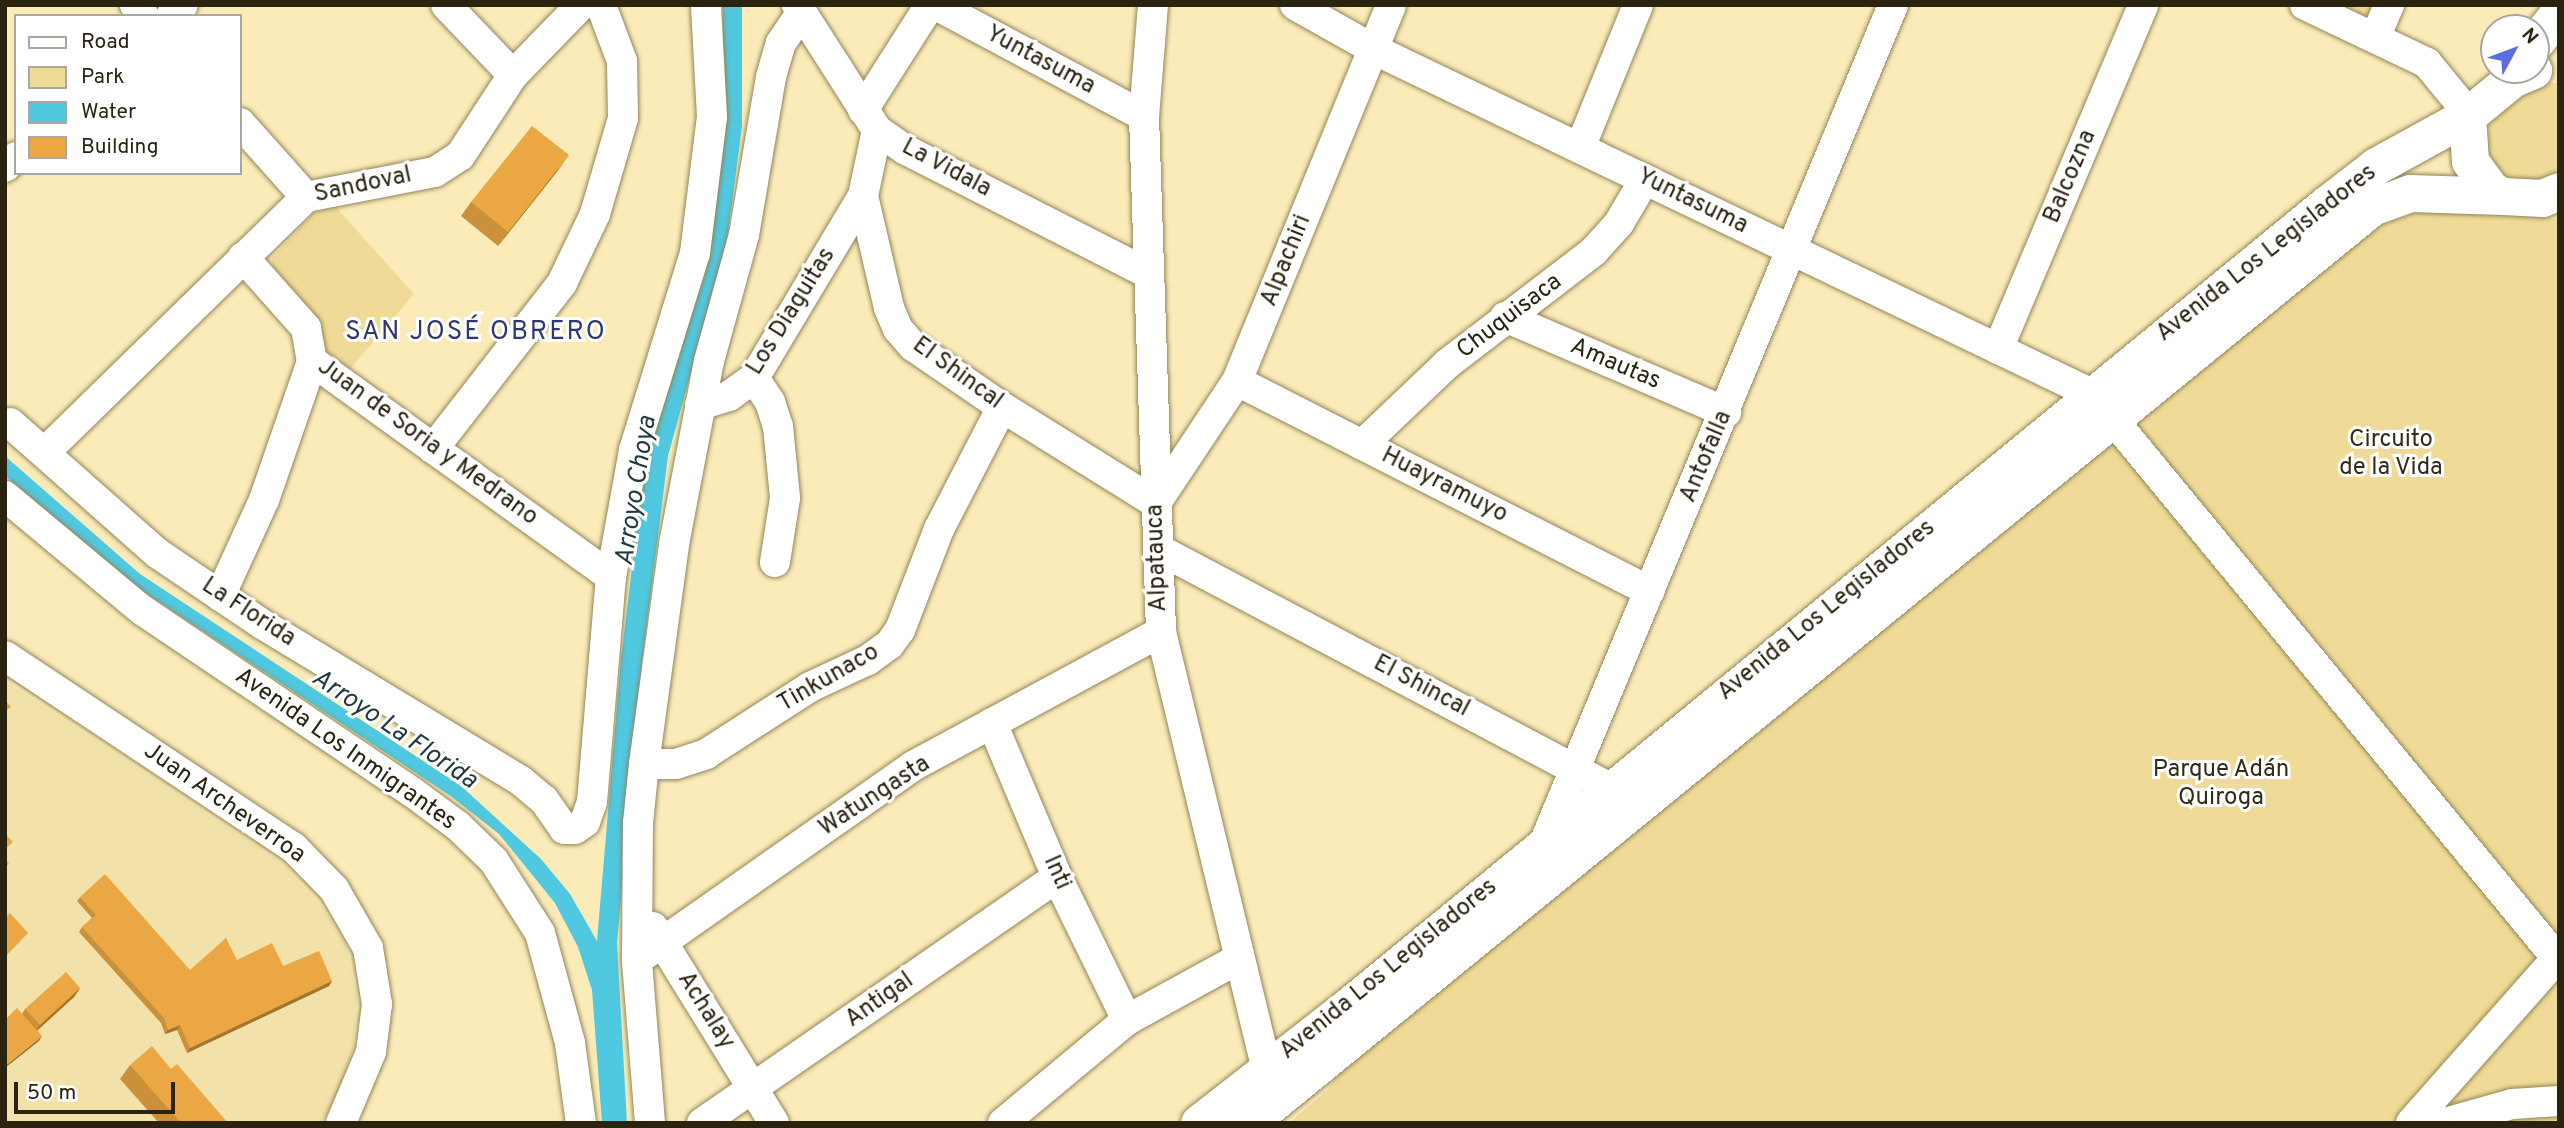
<!DOCTYPE html>
<meta charset="utf-8">
<style>
body{margin:0}
#map{position:relative;width:2564px;height:1128px;overflow:hidden;background:#faebb9;font-family:Overpass,sans-serif}
div>[style]{position:absolute}
[style*='--x']{left:calc(var(--x)*1px);top:calc(var(--y)*1px);width:calc(var(--w)*1px);rotate:calc(var(--a)*1deg)}
.built>*{inset:0;background:#f2e1a8}
.green>*{inset:0;background:#efdb97}
.water>*{inset:0;background:#50c8e0}
.roads{filter:drop-shadow(0 0 2px #938557) drop-shadow(0 0 2px #938557)}
.minor>*{height:30px;margin:-15px;padding:0 15px;transform-origin:15px;border-radius:15px;background:#fff}
.major>*{height:37px;margin:-18.5px;padding:0 18.5px;transform-origin:18.5px;border-radius:18.5px;background:#fff}
.wall>*{inset:0;background:#ca903a}
.shaded-wall>*{inset:0;background:#a4752f}
.building>*{inset:0;background:#eba743}
span{translate:-50% -50%;white-space:nowrap;text-align:center;line-height:1.15;-webkit-text-stroke:6px #fff;paint-order:stroke}
.street-label{font-size:24px;color:#292310}
.park-label{font-size:24px;color:#312c18}
.neighbourhood-label{font-size:26px;color:#2e3771;letter-spacing:2px}
.water-label{font-size:26px;color:#1f393f;font-style:italic}
.frame{position:absolute;inset:0;border:7px solid #292310;pointer-events:none}
.legend{position:absolute;left:14px;top:14px;width:228px;height:161px;box-sizing:border-box;background:#fff;border:2px solid #a9a79f;margin:0;padding:9px 12px;list-style:none;font-size:21px;color:#292310}
.legend li{display:flex;align-items:center;gap:14px;height:35px}
.legend b{width:35px;border:2px solid #a9a79f}
.north{position:absolute;left:2480px;top:14px;width:70px;height:70px;box-sizing:border-box;background:#fff;border:2px solid #a9a79f;border-radius:50%;rotate:49deg;font-size:19px;font-weight:700;line-height:28px;text-align:center;color:#292310}
.north::after{content:'';display:block;margin:auto;width:24px;height:32px;background:#5c6de4;clip-path:polygon(50% 0,100% 100%,50% 72%,0 100%)}
.scale{position:absolute;left:14px;top:1082px;width:161px;height:32px;box-sizing:border-box;border:4px solid #292310;border-top:0;padding-left:9px;font-size:21px;line-height:24px;white-space:nowrap;color:#292310;-webkit-text-stroke:5px #fff;paint-order:stroke}
</style>
<div id="map">
<div class="built">
<div style="clip-path:polygon(5px 681px,281px 863px,321px 906px,346px 945px,357px 999px,353px 1048px,338px 1094px,321px 1123px,5px 1123px)"></div>
</div>
<div class="green">
<div style="clip-path:polygon(2332px 5px,2381px 5px,2363px 17px)"></div>
<div style="clip-path:polygon(2543px 83px,2559px 83px,2559px 172px,2542px 181px,2505px 178px,2488px 158px,2489px 121px,2500px 105px)"></div>
<div style="clip-path:polygon(334px 205px,414px 294px,345px 375px,320px 355px,276px 280px,271px 259px,313px 214px)"></div>
<div style="clip-path:polygon(2487px 210px,2555px 219px,2559px 216px,2559px 1123px,1289px 1123px,1326px 1091px,1348px 1063px,2370px 229px,2419px 212px)"></div>
</div>
<div class="water">
<div style="clip-path:polygon(723px 5px,742px 5px,742px 126px,727px 241px,668px 456px,642px 663px,617px 943px,627px 1123px,602px 1123px,592px 990px,578px 947px,555px 903px,499px 834px,452px 797px,132px 584px,14px 484px,5px 475px,5px 456px,140px 574px,461px 786px,541px 859px,570px 894px,597px 941px,621px 659px,646px 452px,721px 124px)"></div>
</div>
<div class="roads">
<div class="minor">
<div style="--x:135;--y:5;--w:14;--a:51"></div>
<div style="--x:446;--y:5;--w:97;--a:46.3"></div>
<div style="--x:797;--y:5;--w:148;--a:57.4"></div>
<div style="--x:877;--y:130;--w:35;--a:35"></div>
<div style="--x:906;--y:150;--w:271;--a:27"></div>
<div style="--x:936;--y:5;--w:236;--a:28.1"></div>
<div style="--x:1153;--y:5;--w:111;--a:94.6"></div>
<div style="--x:1144;--y:116;--w:516;--a:88.11"></div>
<div style="--x:1161;--y:632;--w:451;--a:76.4"></div>
<div style="--x:1267;--y:1070;--w:21;--a:51"></div>
<div style="--x:1295;--y:5;--w:90;--a:29.4"></div>
<div style="--x:1373;--y:49;--w:797;--a:25.63"></div>
<div style="--x:2092;--y:394;--w:735;--a:50.52"></div>
<div style="--x:2305;--y:5;--w:135;--a:25.4"></div>
<div style="--x:2427;--y:63;--w:65;--a:50.6"></div>
<div style="--x:171;--y:16;--w:16;--a:-43"></div>
<div style="--x:2375;--y:38;--w:36;--a:-67"></div>
<div style="--x:863;--y:110;--w:125;--a:-57.5"></div>
<div style="--x:240;--y:123;--w:99;--a:48.3"></div>
<div style="--x:877;--y:130;--w:67;--a:102"></div>
<div style="--x:863;--y:196;--w:115;--a:76.9"></div>
<div style="--x:889;--y:308;--w:23;--a:67"></div>
<div style="--x:898;--y:329;--w:23;--a:49"></div>
<div style="--x:913;--y:346;--w:108;--a:34.4"></div>
<div style="--x:1002;--y:407;--w:181;--a:31.9"></div>
<div style="--x:1156;--y:503;--w:146;--a:-56.4"></div>
<div style="--x:1237;--y:381;--w:406;--a:-67.7"></div>
<div style="--x:1580;--y:148;--w:154;--a:-67.9"></div>
<div style="--x:5;--y:167;--w:15;--a:-42"></div>
<div style="--x:243;--y:257;--w:95;--a:48.4"></div>
<div style="--x:306;--y:328;--w:34;--a:80"></div>
<div style="--x:312;--y:361;--w:369;--a:35.8"></div>
<div style="--x:1505;--y:317;--w:241;--a:23.3"></div>
<div style="--x:1998;--y:349;--w:373;--a:-67.1"></div>
<div style="--x:754;--y:378;--w:29;--a:56"></div>
<div style="--x:770;--y:402;--w:25;--a:72"></div>
<div style="--x:778;--y:426;--w:72;--a:84.4"></div>
<div style="--x:785;--y:498;--w:65;--a:98.9"></div>
<div style="--x:1237;--y:381;--w:463;--a:27"></div>
<div style="--x:700;--y:405;--w:30;--a:-17"></div>
<div style="--x:729;--y:396;--w:31;--a:-36"></div>
<div style="--x:754;--y:378;--w:212;--a:-59.1"></div>
<div style="--x:10;--y:423;--w:196;--a:41.5"></div>
<div style="--x:157;--y:553;--w:127;--a:34.1"></div>
<div style="--x:262;--y:624;--w:303;--a:31.2"></div>
<div style="--x:521;--y:781;--w:30;--a:40"></div>
<div style="--x:544;--y:800;--w:35;--a:55"></div>
<div style="--x:564;--y:829;--w:11;--a:0"></div>
<div style="--x:575;--y:829;--w:12;--a:-35"></div>
<div style="--x:585;--y:822;--w:21;--a:-71"></div>
<div style="--x:592;--y:802;--w:226;--a:-85.2"></div>
<div style="--x:611;--y:577;--w:129;--a:-79.7"></div>
<div style="--x:634;--y:450;--w:206;--a:-72.8"></div>
<div style="--x:695;--y:253;--w:137;--a:-82.9"></div>
<div style="--x:712;--y:117;--w:112;--a:-93.1"></div>
<div style="--x:1362;--y:445;--w:117;--a:-43.6"></div>
<div style="--x:1447;--y:364;--w:185;--a:-37.5"></div>
<div style="--x:1594;--y:251;--w:38;--a:-48"></div>
<div style="--x:1619;--y:223;--w:51;--a:-59.4"></div>
<div style="--x:433;--y:449;--w:210;--a:-52.1"></div>
<div style="--x:562;--y:283;--w:76;--a:-64.4"></div>
<div style="--x:595;--y:214;--w:100;--a:-73.7"></div>
<div style="--x:623;--y:118;--w:57;--a:-91"></div>
<div style="--x:622;--y:61;--w:60;--a:-110.6"></div>
<div style="--x:45;--y:452;--w:365;--a:-44.3"></div>
<div style="--x:306;--y:197;--w:131;--a:-11"></div>
<div style="--x:435;--y:172;--w:30;--a:-33"></div>
<div style="--x:460;--y:156;--w:97;--a:-56.8"></div>
<div style="--x:513;--y:75;--w:98;--a:-45.8"></div>
<div style="--x:5;--y:496;--w:178;--a:39.8"></div>
<div style="--x:142;--y:610;--w:326;--a:34"></div>
<div style="--x:412;--y:792;--w:57;--a:36.5"></div>
<div style="--x:458;--y:826;--w:50;--a:44.2"></div>
<div style="--x:494;--y:861;--w:85;--a:57.4"></div>
<div style="--x:540;--y:933;--w:114;--a:74.7"></div>
<div style="--x:570;--y:1043;--w:81;--a:82.2"></div>
<div style="--x:1158;--y:549;--w:511;--a:27.87"></div>
<div style="--x:220;--y:596;--w:106;--a:-65.4"></div>
<div style="--x:264;--y:500;--w:147;--a:-70.9"></div>
<div style="--x:5;--y:656;--w:346;--a:33.6"></div>
<div style="--x:293;--y:847;--w:59;--a:45.7"></div>
<div style="--x:334;--y:889;--w:68;--a:60"></div>
<div style="--x:368;--y:948;--w:57;--a:80.9"></div>
<div style="--x:377;--y:1004;--w:48;--a:97.1"></div>
<div style="--x:371;--y:1052;--w:77;--a:112.9"></div>
<div style="--x:992;--y:723;--w:167;--a:67.1"></div>
<div style="--x:1057;--y:877;--w:159;--a:63.9"></div>
<div style="--x:644;--y:764;--w:32;--a:0"></div>
<div style="--x:676;--y:764;--w:32;--a:-18"></div>
<div style="--x:706;--y:754;--w:124;--a:-32.8"></div>
<div style="--x:810;--y:687;--w:64;--a:-25"></div>
<div style="--x:868;--y:660;--w:26;--a:-36"></div>
<div style="--x:889;--y:645;--w:19;--a:-54"></div>
<div style="--x:900;--y:630;--w:108;--a:-68.9"></div>
<div style="--x:939;--y:529;--w:137;--a:-62.7"></div>
<div style="--x:1542;--y:848;--w:913;--a:-67.39"></div>
<div style="--x:653;--y:927;--w:230;--a:58.3"></div>
<div style="--x:637;--y:960;--w:337;--a:-35.1"></div>
<div style="--x:913;--y:766;--w:282;--a:-28.4"></div>
<div style="--x:650;--y:1123;--w:164;--a:-94.6"></div>
<div style="--x:637;--y:960;--w:137;--a:-89.6"></div>
<div style="--x:638;--y:823;--w:59;--a:-84.2"></div>
<div style="--x:644;--y:764;--w:227;--a:-82.2"></div>
<div style="--x:675;--y:539;--w:181;--a:-79.2"></div>
<div style="--x:709;--y:361;--w:131;--a:-74.5"></div>
<div style="--x:744;--y:235;--w:160;--a:-80.3"></div>
<div style="--x:771;--y:77;--w:35;--a:-74"></div>
<div style="--x:781;--y:43;--w:36;--a:-56"></div>
<div style="--x:702;--y:1123;--w:432;--a:-34.7"></div>
<div style="--x:1003;--y:1123;--w:161;--a:-39.7"></div>
<div style="--x:1127;--y:1020;--w:127;--a:-28.8"></div>
<div style="--x:2411;--y:1123;--w:217;--a:-48.5"></div>
<div style="--x:2445;--y:1123;--w:70;--a:-15.8"></div>
<div style="--x:2512;--y:1104;--w:47;--a:-3.7"></div>
</div>
<div class="major">
<div style="--x:2536;--y:41;--w:36;--a:-51"></div>
<div style="--x:2467;--y:116;--w:45;--a:86.2"></div>
<div style="--x:2470;--y:161;--w:36;--a:54"></div>
<div style="--x:2491;--y:190;--w:13;--a:27"></div>
<div style="--x:2503;--y:196;--w:39;--a:3"></div>
<div style="--x:2542;--y:198;--w:18;--a:-22"></div>
<div style="--x:1199;--y:1123;--w:192;--a:-38"></div>
<div style="--x:1350;--y:1005;--w:1263;--a:-39.35"></div>
<div style="--x:2327;--y:204;--w:62;--a:-37.8"></div>
<div style="--x:2376;--y:166;--w:104;--a:-28.8"></div>
<div style="--x:2467;--y:116;--w:58;--a:-39.4"></div>
<div style="--x:2512;--y:79;--w:23;--a:-23"></div>
<div style="--x:1248;--y:1123;--w:1450;--a:-39.18"></div>
<div style="--x:2372;--y:207;--w:40;--a:-20.2"></div>
<div style="--x:2410;--y:193;--w:93;--a:1.8"></div>
</div>
</div>
<div class="wall">
<div style="clip-path:polygon(559px 169px,498px 246px,461px 216px,471px 202px)"></div>
<div style="clip-path:polygon(80px 897px,190px 970px,237px 960px,332px 981px,329px 986px,187px 1053px,177px 1030px,165px 1034px,161px 1023px,79px 932px,82px 927px,92px 918px,77px 901px)"></div>
<div style="clip-path:polygon(80px 988px,74px 997px,37px 1031px,39px 1041px,22px 1014px,25px 1009px)"></div>
<div style="clip-path:polygon(130px 1065px,171px 1069px,228px 1123px,159px 1123px,120px 1079px)"></div>
</div>
<div class="shaded-wall">
<div style="clip-path:polygon(569px 155px,559px 169px,498px 246px,508px 232px)"></div>
<div style="clip-path:polygon(332px 981px,329px 986px,187px 1053px,190px 1048px)"></div>
<div style="clip-path:polygon(80px 988px,74px 997px,33px 1034px,40px 1025px)"></div>
<div style="clip-path:polygon(180px 1025px,177px 1030px,165px 1034px,168px 1030px)"></div>
<div style="clip-path:polygon(42px 1036px,39px 1041px,5px 1068px,5px 1066px)"></div>
</div>
<div class="building">
<div style="clip-path:polygon(532px 126px,569px 155px,508px 232px,471px 202px)"></div>
<div style="clip-path:polygon(5px 700px,11px 707px,5px 711px)"></div>
<div style="clip-path:polygon(5px 834px,13px 842px,5px 849px)"></div>
<div style="clip-path:polygon(5px 859px,9px 864px,5px 867px)"></div>
<div style="clip-path:polygon(105px 874px,190px 970px,226px 938px,237px 960px,272px 943px,283px 966px,319px 951px,332px 981px,190px 1048px,180px 1025px,168px 1030px,164px 1018px,82px 927px,96px 915px,80px 897px)"></div>
<div style="clip-path:polygon(10px 913px,28px 933px,5px 957px,5px 918px)"></div>
<div style="clip-path:polygon(66px 972px,80px 988px,40px 1025px,25px 1009px)"></div>
<div style="clip-path:polygon(17px 1008px,42px 1036px,5px 1066px,5px 1020px)"></div>
<div style="clip-path:polygon(152px 1046px,171px 1069px,177px 1064px,228px 1123px,181px 1123px,130px 1065px)"></div>
</div>
<div class="street-label">
<span style="left:1040px;top:61px;rotate:28deg">Yuntasuma</span>
<span style="left:946px;top:169px;rotate:28deg">La Vidala</span>
<span style="left:2071px;top:177px;rotate:-67deg">Balcozna</span>
<span style="left:363px;top:186px;rotate:-12deg">Sandoval</span>
<span style="left:1692px;top:202px;rotate:26deg">Yuntasuma</span>
<span style="left:2267px;top:254px;rotate:-38deg">Avenida Los Legisladores</span>
<span style="left:1287px;top:261px;rotate:-68deg">Alpachiri</span>
<span style="left:792px;top:312px;rotate:-58deg">Los Diaguitas</span>
<span style="left:1510px;top:317px;rotate:-37deg">Chuquisaca</span>
<span style="left:1615px;top:365px;rotate:23deg">Amautas</span>
<span style="left:957px;top:374px;rotate:36deg">El Shincal</span>
<span style="left:427px;top:443px;rotate:36deg">Juan de Soria y Medrano</span>
<span style="left:1707px;top:457px;rotate:-67deg">Antofalla</span>
<span style="left:1444px;top:486px;rotate:27deg">Huayramuyo</span>
<span style="left:1158px;top:558px;rotate:-92deg">Alpatauca</span>
<span style="left:1827px;top:611px;rotate:-39deg">Avenida Los Legisladores</span>
<span style="left:248px;top:613px;rotate:33deg">La Florida</span>
<span style="left:829px;top:679px;rotate:-30deg">Tinkunaco</span>
<span style="left:1421px;top:687px;rotate:28deg">El Shincal</span>
<span style="left:345px;top:750px;rotate:35deg">Avenida Los Inmigrantes</span>
<span style="left:875px;top:797px;rotate:-33deg">Watungasta</span>
<span style="left:224px;top:804px;rotate:35deg">Juan Archeverroa</span>
<span style="left:1056px;top:873px;rotate:66deg">Inti</span>
<span style="left:1389px;top:970px;rotate:-39deg">Avenida Los Legisladores</span>
<span style="left:880px;top:1001px;rotate:-35deg">Antigal</span>
<span style="left:705px;top:1011px;rotate:58deg">Achalay</span>
</div>
<div class="park-label">
<span style="left:2391px;top:455px">Circuito<br>de la Vida</span>
<span style="left:2221px;top:785px">Parque Adán<br>Quiroga</span>
</div>
<div class="neighbourhood-label">
<span style="left:476px;top:333px">SAN JOSÉ OBRERO</span>
</div>
<div class="water-label">
<span style="left:637px;top:491px;rotate:-81deg">Arroyo Choya</span>
<span style="left:394px;top:730px;rotate:34deg">Arroyo La Florida</span>
</div>
<div class="frame"></div>
<ul class="legend">
<li><b style="height:9px;background:#fff"></b>Road</li>
<li><b style="height:19px;background:#efdb97"></b>Park</li>
<li><b style="height:19px;background:#50c8e0"></b>Water</li>
<li><b style="height:19px;background:#eba743"></b>Building</li>
</ul>
<div class="north">N</div>
<div class="scale">50 m</div>
</div>
